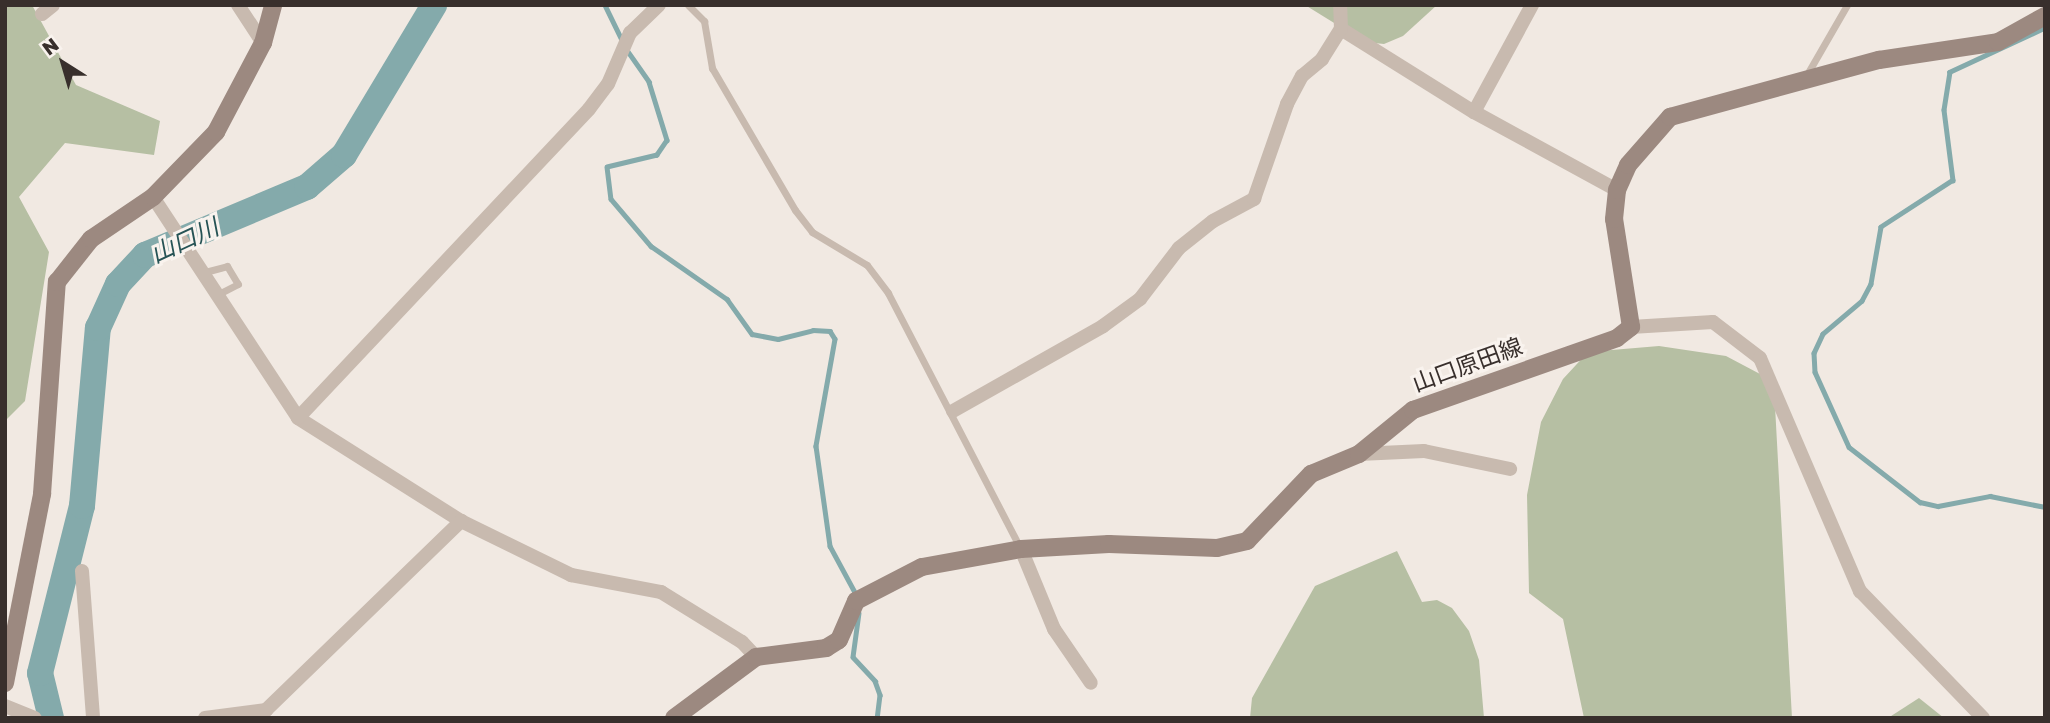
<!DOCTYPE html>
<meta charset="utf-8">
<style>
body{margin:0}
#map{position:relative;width:2050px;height:723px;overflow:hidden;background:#f1e9e2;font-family:"Golos Text","Noto Sans JP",sans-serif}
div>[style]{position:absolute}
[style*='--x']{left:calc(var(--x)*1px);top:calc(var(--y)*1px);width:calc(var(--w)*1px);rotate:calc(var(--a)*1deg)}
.green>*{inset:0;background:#b6bfa3}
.stream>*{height:4.5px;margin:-2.25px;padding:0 2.25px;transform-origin:2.25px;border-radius:2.25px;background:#84aaab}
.river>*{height:26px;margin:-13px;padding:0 13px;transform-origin:13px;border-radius:13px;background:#84aaab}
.lane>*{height:7px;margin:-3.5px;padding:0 3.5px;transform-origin:3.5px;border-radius:3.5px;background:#c8baaf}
.street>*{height:14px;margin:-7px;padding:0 7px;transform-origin:7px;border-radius:7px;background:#c8baaf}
.secondary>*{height:18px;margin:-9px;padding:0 9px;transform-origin:9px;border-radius:9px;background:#9c8980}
span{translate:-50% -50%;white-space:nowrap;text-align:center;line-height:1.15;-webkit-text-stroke:6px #f9f3ee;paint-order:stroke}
.street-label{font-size:23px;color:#382f2c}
.water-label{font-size:24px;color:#265355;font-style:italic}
.frame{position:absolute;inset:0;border:7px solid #382f2c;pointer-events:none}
.north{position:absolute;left:28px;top:28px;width:70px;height:70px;-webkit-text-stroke:5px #f9f3ee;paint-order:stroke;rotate:323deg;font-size:19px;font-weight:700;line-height:28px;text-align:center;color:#382f2c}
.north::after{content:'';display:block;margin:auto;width:24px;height:32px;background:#382f2c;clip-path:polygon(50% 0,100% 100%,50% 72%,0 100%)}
</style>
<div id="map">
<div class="green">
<div style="clip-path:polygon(5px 5px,32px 5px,76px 85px,160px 121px,154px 155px,65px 143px,19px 197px,49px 252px,25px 401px,5px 421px)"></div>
<div style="clip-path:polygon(1305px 5px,1437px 5px,1403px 36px,1384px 44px,1365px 42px)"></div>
<div style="clip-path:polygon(1659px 346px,1726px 356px,1760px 374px,1775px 406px,1792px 718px,1584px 718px,1563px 619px,1529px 593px,1527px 495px,1541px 422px,1563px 379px,1588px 352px)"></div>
<div style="clip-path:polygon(1397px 551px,1422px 602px,1437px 600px,1452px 608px,1469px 631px,1479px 660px,1484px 718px,1250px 718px,1252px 698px,1315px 586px)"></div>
<div style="clip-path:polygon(1919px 698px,1944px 718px,1888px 718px)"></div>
</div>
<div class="stream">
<div style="--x:605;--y:5;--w:41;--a:64.1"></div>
<div style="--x:2045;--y:28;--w:105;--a:155.1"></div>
<div style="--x:1950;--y:72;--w:38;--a:99"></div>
<div style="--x:1944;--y:110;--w:71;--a:82.7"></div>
<div style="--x:1953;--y:180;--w:86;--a:146.9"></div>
<div style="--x:1881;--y:227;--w:58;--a:100"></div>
<div style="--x:1871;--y:284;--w:19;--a:118"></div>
<div style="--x:1862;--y:301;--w:51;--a:139.8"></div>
<div style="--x:1823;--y:334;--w:21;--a:115"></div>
<div style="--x:1814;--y:353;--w:19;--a:87"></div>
<div style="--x:1815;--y:372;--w:82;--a:65.6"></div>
<div style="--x:1849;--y:447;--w:90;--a:37.8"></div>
<div style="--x:1920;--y:502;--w:18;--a:13"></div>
<div style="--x:1938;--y:506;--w:53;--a:-10.9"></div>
<div style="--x:1990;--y:496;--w:56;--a:11.3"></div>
<div style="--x:627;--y:50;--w:39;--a:55"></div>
<div style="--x:649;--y:82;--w:61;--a:72.8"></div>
<div style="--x:667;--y:140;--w:18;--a:124"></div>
<div style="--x:657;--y:155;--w:51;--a:166.5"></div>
<div style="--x:607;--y:167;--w:32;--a:83"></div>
<div style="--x:611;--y:199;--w:62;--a:49.6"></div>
<div style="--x:651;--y:246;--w:93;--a:34.9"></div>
<div style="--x:727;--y:299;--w:43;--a:54.5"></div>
<div style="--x:752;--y:334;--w:26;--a:11"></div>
<div style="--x:778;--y:339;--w:36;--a:-14"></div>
<div style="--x:813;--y:330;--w:17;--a:3"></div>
<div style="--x:830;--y:331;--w:9;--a:58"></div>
<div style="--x:835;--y:339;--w:109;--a:100.1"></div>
<div style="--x:816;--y:446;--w:101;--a:82"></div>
<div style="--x:830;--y:546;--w:55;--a:61.6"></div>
<div style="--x:859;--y:613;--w:44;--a:97.8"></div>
<div style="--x:853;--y:657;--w:33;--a:47"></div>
<div style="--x:875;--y:681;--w:15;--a:70"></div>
<div style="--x:880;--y:695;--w:23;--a:97"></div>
</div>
<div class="river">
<div style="--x:51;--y:718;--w:46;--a:-103.7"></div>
<div style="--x:40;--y:673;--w:172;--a:-75.9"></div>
<div style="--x:82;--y:506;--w:179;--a:-84.9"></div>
<div style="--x:98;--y:328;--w:48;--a:-65.6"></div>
<div style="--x:118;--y:284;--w:40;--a:-47"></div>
<div style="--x:145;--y:255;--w:176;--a:-22.8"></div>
<div style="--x:307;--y:187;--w:49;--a:-40.9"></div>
<div style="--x:344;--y:155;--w:175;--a:-59"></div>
</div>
<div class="lane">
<div style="--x:688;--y:5;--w:23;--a:45"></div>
<div style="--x:704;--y:21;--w:48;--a:80.3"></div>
<div style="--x:712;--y:68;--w:164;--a:59.7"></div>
<div style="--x:795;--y:210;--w:28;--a:52"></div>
<div style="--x:812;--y:232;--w:64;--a:31"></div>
<div style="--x:867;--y:265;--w:35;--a:53"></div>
<div style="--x:888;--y:293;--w:287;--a:62.6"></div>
<div style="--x:1806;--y:76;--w:82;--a:-60"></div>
<div style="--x:205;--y:272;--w:23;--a:-15"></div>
<div style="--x:227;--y:266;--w:21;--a:59"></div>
<div style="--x:238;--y:284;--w:20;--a:153"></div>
</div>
<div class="street">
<div style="--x:238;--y:5;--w:45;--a:56.7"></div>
<div style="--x:42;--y:14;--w:14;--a:-39"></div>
<div style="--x:1341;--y:29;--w:157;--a:32"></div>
<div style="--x:1474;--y:112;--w:163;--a:28.6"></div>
<div style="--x:1474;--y:112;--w:122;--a:-61.5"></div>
<div style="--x:153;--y:197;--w:264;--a:56.7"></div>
<div style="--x:298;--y:418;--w:193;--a:32.3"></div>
<div style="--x:461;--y:521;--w:123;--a:26.1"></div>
<div style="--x:571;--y:575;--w:92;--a:10.7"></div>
<div style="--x:661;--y:592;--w:95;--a:31.7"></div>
<div style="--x:742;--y:642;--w:21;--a:47"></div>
<div style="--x:1631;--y:327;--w:82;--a:-3.5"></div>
<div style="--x:1713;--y:322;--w:59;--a:37.5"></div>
<div style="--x:1760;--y:358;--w:254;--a:66.8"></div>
<div style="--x:1860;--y:591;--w:177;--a:45.9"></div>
<div style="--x:953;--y:411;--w:172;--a:-29.5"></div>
<div style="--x:1103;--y:326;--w:46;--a:-36.1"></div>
<div style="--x:1140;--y:299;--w:64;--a:-52.6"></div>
<div style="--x:1179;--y:248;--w:43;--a:-38.5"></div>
<div style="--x:1213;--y:221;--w:47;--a:-28.2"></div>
<div style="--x:1254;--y:199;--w:101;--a:-70.8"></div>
<div style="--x:1287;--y:104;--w:32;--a:-62"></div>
<div style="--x:1302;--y:76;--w:26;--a:-40"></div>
<div style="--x:1322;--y:59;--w:36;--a:-58"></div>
<div style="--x:1341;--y:29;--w:24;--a:-92"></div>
<div style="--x:298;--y:418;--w:424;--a:-46.7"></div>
<div style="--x:589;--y:109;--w:31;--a:-53"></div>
<div style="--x:608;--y:84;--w:56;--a:-66.7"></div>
<div style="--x:630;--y:33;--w:40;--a:-44"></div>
<div style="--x:1359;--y:454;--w:65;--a:-2.6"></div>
<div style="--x:1424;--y:451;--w:88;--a:11.8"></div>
<div style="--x:1021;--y:549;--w:87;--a:67.6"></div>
<div style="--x:1054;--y:629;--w:65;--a:55.6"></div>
<div style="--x:82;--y:571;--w:147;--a:85.7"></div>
<div style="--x:5;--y:706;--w:32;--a:22"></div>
<div style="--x:205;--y:718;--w:62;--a:-7.5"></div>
<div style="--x:266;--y:710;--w:272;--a:-44.1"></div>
</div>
<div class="secondary">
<div style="--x:5;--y:683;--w:193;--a:-78.9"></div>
<div style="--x:42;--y:494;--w:213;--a:-86"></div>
<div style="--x:57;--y:282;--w:55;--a:-51.7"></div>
<div style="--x:91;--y:239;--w:75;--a:-34.1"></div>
<div style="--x:153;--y:197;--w:91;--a:-45.9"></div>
<div style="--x:216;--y:132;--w:101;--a:-62.2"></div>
<div style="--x:263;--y:43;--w:39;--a:-75"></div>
<div style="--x:674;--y:718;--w:102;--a:-36.6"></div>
<div style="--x:756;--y:657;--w:71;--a:-7.3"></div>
<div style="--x:826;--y:648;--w:15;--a:-32"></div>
<div style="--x:839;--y:640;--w:43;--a:-66.4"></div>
<div style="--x:856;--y:601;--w:74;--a:-27.3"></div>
<div style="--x:922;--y:567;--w:101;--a:-10.3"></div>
<div style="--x:1021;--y:549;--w:88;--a:-3.3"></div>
<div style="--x:1109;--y:544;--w:108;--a:2.1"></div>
<div style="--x:1217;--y:548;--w:31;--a:-13"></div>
<div style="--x:1247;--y:541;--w:93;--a:-46.3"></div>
<div style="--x:1311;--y:474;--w:52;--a:-22.6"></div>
<div style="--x:1359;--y:454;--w:70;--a:-39.2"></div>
<div style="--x:1413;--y:410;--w:216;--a:-19.4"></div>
<div style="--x:1617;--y:338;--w:18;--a:-38"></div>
<div style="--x:1631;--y:327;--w:109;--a:-98.9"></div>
<div style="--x:1614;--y:219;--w:29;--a:-84"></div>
<div style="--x:1617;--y:190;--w:27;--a:-66"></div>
<div style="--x:1628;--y:165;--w:64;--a:-48.8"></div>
<div style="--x:1670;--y:117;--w:217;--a:-15.3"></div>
<div style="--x:1879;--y:60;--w:120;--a:-8.6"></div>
<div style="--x:1998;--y:42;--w:54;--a:-29"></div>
</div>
<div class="street-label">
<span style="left:1467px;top:364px;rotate:-20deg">山口原田線</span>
</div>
<div class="water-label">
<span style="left:184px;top:240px;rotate:-25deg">山口川</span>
</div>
<div class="frame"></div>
<div class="north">N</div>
</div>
